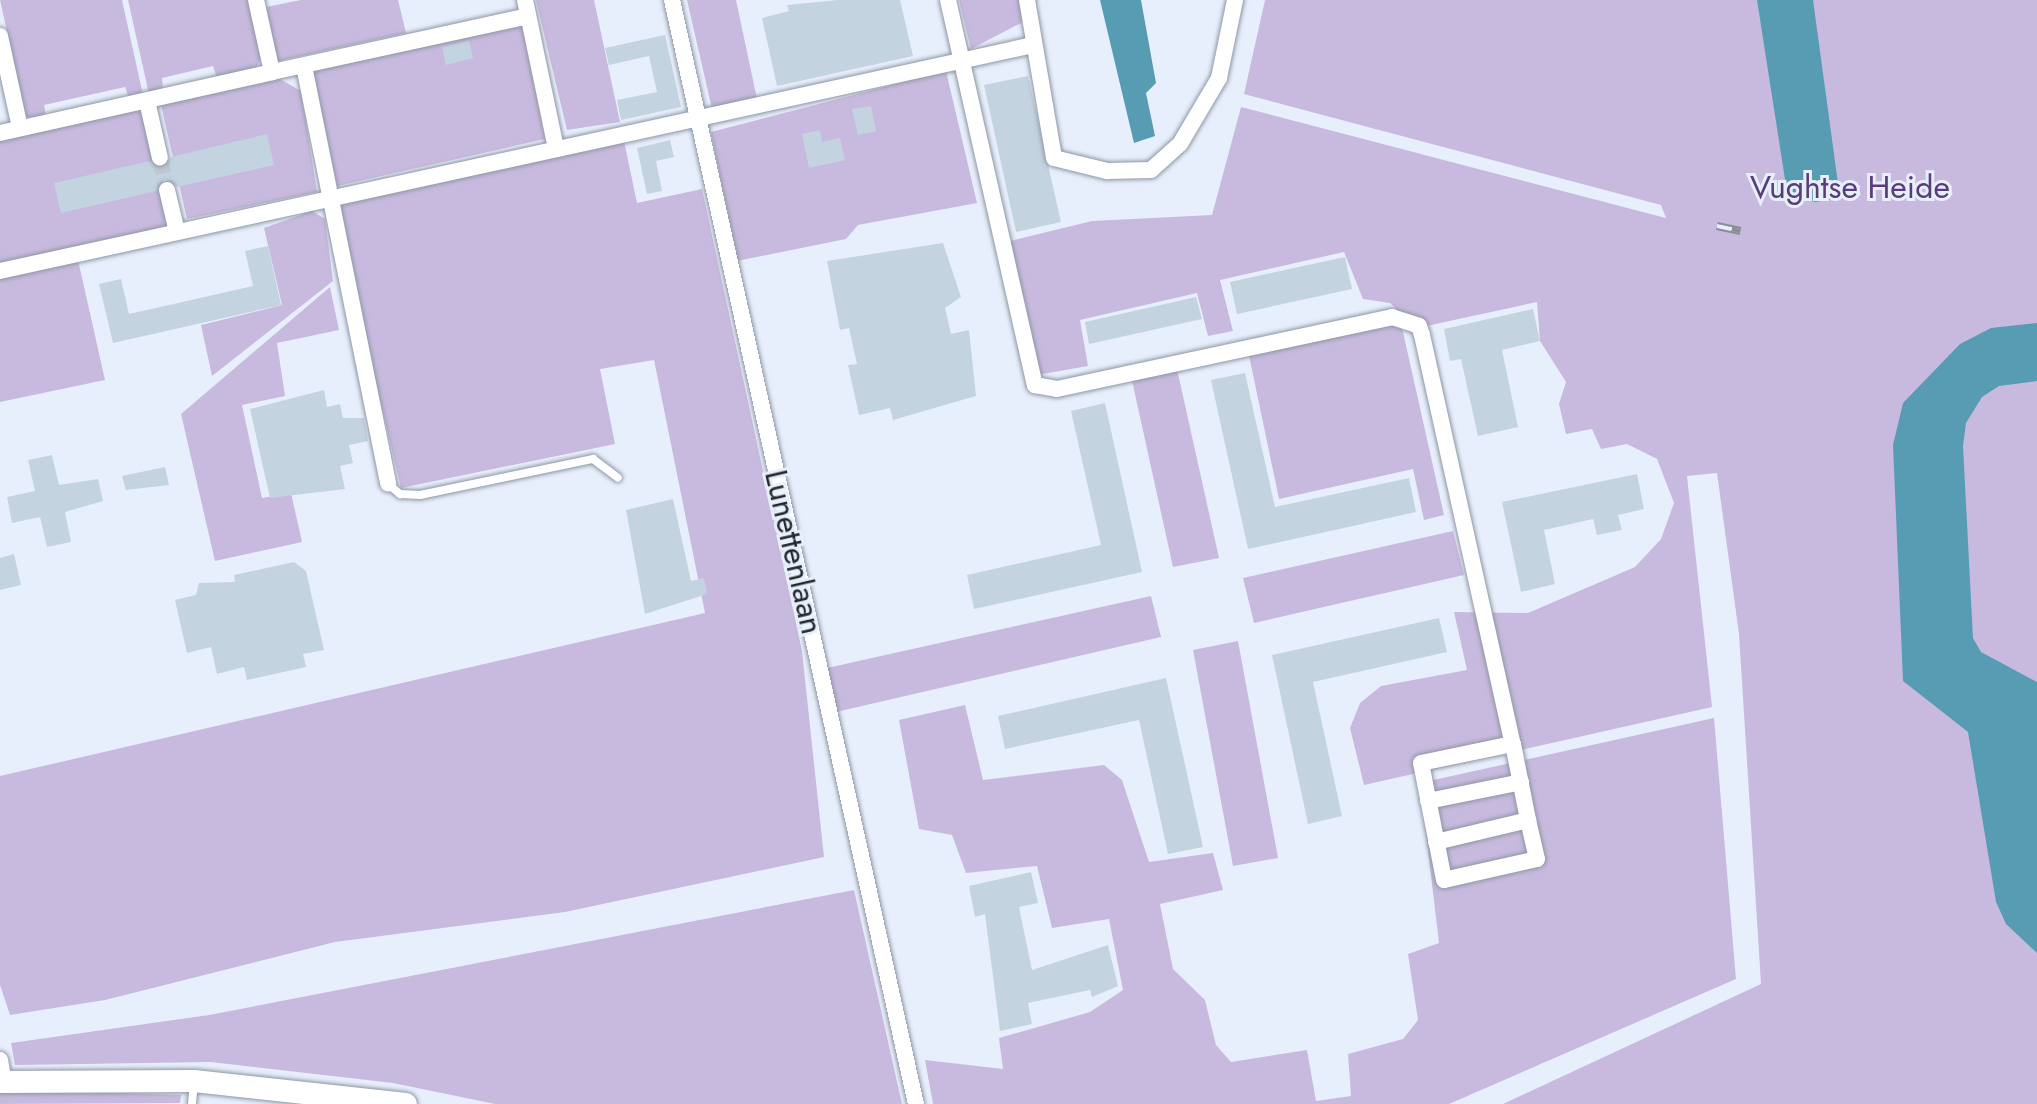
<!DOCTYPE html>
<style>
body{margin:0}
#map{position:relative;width:2037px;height:1104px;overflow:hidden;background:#e8effc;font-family:Jost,sans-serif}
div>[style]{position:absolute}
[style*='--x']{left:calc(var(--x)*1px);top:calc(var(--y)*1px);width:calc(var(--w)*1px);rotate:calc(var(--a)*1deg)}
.green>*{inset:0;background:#c8badf}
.water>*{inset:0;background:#589cb4}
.building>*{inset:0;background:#c4d3e0}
.minor-tunnel>*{height:16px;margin-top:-8px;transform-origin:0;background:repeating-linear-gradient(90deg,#c1c7d2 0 16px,transparent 0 24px)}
.roads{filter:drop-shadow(0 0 2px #8e96a5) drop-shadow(0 0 2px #8e96a5)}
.service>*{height:8px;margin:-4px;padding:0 4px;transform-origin:4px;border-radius:4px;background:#fff}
.minor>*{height:16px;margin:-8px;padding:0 8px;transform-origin:8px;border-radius:8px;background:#fff}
.secondary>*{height:22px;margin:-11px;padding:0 11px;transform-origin:11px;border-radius:11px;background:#fff}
.rail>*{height:8px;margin-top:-4px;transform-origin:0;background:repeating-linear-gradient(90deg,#e8effc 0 15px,#898e97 0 30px);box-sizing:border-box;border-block:2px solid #898e97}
span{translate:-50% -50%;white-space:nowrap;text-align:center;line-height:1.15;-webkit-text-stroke:6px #e8effc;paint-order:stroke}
.park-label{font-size:32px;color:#583c7c}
.street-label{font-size:32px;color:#23262c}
</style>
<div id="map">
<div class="green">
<div style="clip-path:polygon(0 0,122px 0,143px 95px,129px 98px,125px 87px,44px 105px,46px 117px,26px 117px)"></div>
<div style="clip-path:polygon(128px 0,252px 0,264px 55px,254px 70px,217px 78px,213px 66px,162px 78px,163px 90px,149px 94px)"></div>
<div style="clip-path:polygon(301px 0,398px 0,406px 33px,278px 61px,266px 7px)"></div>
<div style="clip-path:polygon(536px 0,594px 0,620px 122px,567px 130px)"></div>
<div style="clip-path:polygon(687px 0,736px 0,757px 99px,712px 109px)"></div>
<div style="clip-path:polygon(959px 0,1027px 0,1023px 22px,971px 49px)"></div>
<div style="clip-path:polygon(1265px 0,2037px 0,2037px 1104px,1503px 1104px,1761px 984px,1739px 634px,1717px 473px,1687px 476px,1712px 707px,1364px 785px,1350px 728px,1360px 703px,1381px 686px,1467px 670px,1454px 612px,1528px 613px,1635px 567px,1661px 539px,1674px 503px,1657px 459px,1627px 444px,1601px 449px,1592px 429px,1566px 434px,1559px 404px,1566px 382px,1540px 341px,1537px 302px,1417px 328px,1390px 303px,1363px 299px,1344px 252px,1220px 280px,1233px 331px,1208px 336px,1197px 293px,1080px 320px,1088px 366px,1037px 375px,1010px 241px,1092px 221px,1212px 215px,1241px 107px,1666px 218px,1661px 205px,1244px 94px)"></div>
<div style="clip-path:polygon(523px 22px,545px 139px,337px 186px,313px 70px)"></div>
<div style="clip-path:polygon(946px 71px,977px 203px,858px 225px,846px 239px,737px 261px,711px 132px)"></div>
<div style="clip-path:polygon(280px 79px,301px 91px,317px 192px,187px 219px,161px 105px)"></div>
<div style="clip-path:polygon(134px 111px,142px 112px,171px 227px,0 263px,0 140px)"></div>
<div style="clip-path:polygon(624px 141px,637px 203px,702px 189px,802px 651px,824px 857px,565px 912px,335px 942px,105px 1000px,10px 1015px,0 985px,0 776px,705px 613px,654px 360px,600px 369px,615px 444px,401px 488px,334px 206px)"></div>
<div style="clip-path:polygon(312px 211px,325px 219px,333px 281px,212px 376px,201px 325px,282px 305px,264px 228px)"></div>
<div style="clip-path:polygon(78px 260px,105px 380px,0 402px,0 276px)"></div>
<div style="clip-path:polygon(330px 287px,339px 330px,277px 343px,285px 396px,242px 405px,262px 498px,291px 493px,302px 542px,215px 561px,181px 414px)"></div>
<div style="clip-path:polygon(1401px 323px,1444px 515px,1424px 520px,1413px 469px,1279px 499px,1247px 346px)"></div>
<div style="clip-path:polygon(1177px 369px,1219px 558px,1173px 567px,1131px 376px)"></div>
<div style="clip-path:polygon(1453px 531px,1464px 575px,1254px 623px,1243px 578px)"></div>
<div style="clip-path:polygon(1151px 596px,1161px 637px,836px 712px,827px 668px)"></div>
<div style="clip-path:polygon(1238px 641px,1278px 858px,1233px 866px,1193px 650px)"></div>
<div style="clip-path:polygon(965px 705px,983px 780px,1104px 765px,1122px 780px,1149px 862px,1213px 853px,1223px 890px,1160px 904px,1173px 969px,1205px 1000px,1216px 1045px,1231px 1062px,1307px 1050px,1316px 1101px,1351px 1096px,1348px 1054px,1403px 1039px,1418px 1020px,1408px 954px,1439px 943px,1420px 783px,1714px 718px,1736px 979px,1449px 1104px,933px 1104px,925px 1060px,1003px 1069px,999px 1038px,1090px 1012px,1123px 990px,1109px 919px,1052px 928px,1037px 866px,966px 873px,952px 835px,919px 829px,899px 720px)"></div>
<div style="clip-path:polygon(854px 890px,902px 1104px,495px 1104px,393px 1083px,211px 1062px,15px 1065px,11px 1043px,209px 1015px)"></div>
<div style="clip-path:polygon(0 1093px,86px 1092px,181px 1095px,180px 1103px,0 1104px)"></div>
</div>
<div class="water">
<div style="clip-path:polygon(1100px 0,1141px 0,1156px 83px,1146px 93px,1155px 136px,1134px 143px)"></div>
<div style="clip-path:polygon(1757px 0,1813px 0,1840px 198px,1815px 202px,1787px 192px)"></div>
<div style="clip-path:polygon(2037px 323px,2037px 381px,1999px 386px,1982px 397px,1966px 423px,1963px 446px,1973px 638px,1981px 652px,2037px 682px,2037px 953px,2006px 924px,1996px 902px,1968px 732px,1903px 681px,1893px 445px,1903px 403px,1960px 344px,1991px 328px)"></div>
</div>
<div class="building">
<div style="clip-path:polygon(838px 0,900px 0,913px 56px,777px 86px,762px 18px,789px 11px,787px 5px)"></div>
<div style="clip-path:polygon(665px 35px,681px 107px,621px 120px,617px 100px,657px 92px,649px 56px,609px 65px,605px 48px)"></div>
<div style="clip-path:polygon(469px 41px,473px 58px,446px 65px,442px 47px)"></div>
<div style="clip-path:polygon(1028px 76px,1061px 222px,1016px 232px,984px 85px)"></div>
<div style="clip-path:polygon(871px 106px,876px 131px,858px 135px,852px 109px)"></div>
<div style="clip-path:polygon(820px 130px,822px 142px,840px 138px,845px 160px,809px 168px,802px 134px)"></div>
<div style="clip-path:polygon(267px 134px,274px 165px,177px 187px,165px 179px,156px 191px,61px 213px,54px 183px,150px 161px,163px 168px,171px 157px)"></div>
<div style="clip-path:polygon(670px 140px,674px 157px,656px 161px,662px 191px,647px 194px,637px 148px)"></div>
<div style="clip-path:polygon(943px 243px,961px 297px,945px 308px,951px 334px,969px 330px,976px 396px,893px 420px,890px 408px,859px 415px,848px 365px,857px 364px,849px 328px,840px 330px,827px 261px)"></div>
<div style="clip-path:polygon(268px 246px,281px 305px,113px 343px,99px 284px,121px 279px,129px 314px,178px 303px,253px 286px,245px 251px)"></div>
<div style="clip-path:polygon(1345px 257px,1352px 289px,1237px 314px,1230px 282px)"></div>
<div style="clip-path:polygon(1196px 297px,1202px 319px,1089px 344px,1085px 322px)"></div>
<div style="clip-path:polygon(1533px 309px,1540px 341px,1502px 350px,1518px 427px,1478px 436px,1461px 359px,1450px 361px,1444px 329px)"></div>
<div style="clip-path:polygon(1245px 373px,1275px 507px,1409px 478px,1416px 512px,1248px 549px,1211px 380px)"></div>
<div style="clip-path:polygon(324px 390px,327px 407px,340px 404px,343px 418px,364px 418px,368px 441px,349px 445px,353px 463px,340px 466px,345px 489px,270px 498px,250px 409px)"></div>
<div style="clip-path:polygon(1105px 403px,1142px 572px,974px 609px,967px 575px,1101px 545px,1071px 411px)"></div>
<div style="clip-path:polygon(52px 455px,59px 485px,98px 479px,103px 501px,65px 512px,71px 542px,47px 547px,40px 517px,12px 523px,7px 497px,35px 491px,28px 460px)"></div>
<div style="clip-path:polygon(165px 467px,169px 485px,126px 490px,122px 476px)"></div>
<div style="clip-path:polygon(1637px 474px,1644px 509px,1618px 515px,1622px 530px,1597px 535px,1593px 519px,1544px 530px,1555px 584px,1521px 592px,1502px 502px)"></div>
<div style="clip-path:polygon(673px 499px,691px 581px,704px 578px,707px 594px,645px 614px,626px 510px)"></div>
<div style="clip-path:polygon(14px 554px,21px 585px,0 590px,0 558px)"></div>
<div style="clip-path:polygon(294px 562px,306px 571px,324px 650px,303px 654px,306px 667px,247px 680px,244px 667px,217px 674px,211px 647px,187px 653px,175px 600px,196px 595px,199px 583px,235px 582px,234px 575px)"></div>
<div style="clip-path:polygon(1439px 618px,1447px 652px,1313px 682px,1342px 816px,1308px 824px,1272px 655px)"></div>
<div style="clip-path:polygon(1166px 678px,1203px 847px,1168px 854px,1139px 720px,1005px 749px,998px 716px)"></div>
<div style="clip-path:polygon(1031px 872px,1038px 903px,1019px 907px,1032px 970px,1108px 945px,1118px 986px,1092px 997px,1090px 990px,1028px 1003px,1032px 1024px,1000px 1031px,985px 914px,975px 917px,969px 886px)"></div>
</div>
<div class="minor-tunnel">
<div style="--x:160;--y:158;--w:33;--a:78"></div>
</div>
<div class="roads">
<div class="service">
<div style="--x:388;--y:484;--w:16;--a:40"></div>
<div style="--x:400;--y:494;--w:20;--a:3"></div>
<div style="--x:420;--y:495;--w:177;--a:-11.8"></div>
<div style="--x:593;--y:459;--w:31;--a:37"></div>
<div style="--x:192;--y:1104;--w:23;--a:-85"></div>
</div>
<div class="minor">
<div style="--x:256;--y:0;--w:74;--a:77.5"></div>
<div style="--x:272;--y:72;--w:262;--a:-12.3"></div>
<div style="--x:525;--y:0;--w:152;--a:78.2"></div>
<div style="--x:672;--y:0;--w:1131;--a:77.54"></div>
<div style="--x:948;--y:0;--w:395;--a:77.3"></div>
<div style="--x:1035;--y:385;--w:22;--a:10"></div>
<div style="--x:1057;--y:389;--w:343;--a:-12.1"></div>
<div style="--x:1392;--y:317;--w:28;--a:18"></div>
<div style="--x:1419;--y:326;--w:9;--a:72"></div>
<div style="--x:1422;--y:335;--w:419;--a:77.5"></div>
<div style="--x:1513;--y:744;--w:77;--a:78.8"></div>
<div style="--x:1528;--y:820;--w:40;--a:77"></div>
<div style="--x:1537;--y:859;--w:95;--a:167.3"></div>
<div style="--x:1444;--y:880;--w:119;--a:-101.1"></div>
<div style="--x:1421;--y:763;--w:94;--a:-11.7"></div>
<div style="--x:1027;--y:0;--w:160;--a:80.3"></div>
<div style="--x:1054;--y:158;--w:55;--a:13.8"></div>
<div style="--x:1107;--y:171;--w:44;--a:-1.3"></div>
<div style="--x:1151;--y:170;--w:39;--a:-42"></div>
<div style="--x:1180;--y:144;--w:77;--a:-59.4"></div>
<div style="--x:1219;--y:78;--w:80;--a:-78.4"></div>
<div style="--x:0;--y:36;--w:94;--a:77.7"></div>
<div style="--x:304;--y:66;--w:426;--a:78.6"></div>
<div style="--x:147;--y:101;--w:58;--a:77.2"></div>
<div style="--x:0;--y:133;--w:279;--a:-12.6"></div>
<div style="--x:167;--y:190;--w:43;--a:76.6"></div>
<div style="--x:0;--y:271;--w:1057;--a:-12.34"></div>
<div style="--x:1428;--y:801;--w:95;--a:-11.5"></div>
<div style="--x:1436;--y:842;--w:95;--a:-13.4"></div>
<div style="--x:0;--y:1060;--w:22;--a:80"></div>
</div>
<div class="secondary">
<div style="--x:0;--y:1082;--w:194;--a:-0.3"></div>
<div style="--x:194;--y:1081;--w:213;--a:6.2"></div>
</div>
</div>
<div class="rail">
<div style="--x:1717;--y:226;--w:24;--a:12"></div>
</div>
<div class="park-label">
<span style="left:1850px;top:187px">Vughtse Heide</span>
</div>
<div class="street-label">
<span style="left:794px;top:552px;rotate:77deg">Lunettenlaan</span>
</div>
</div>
